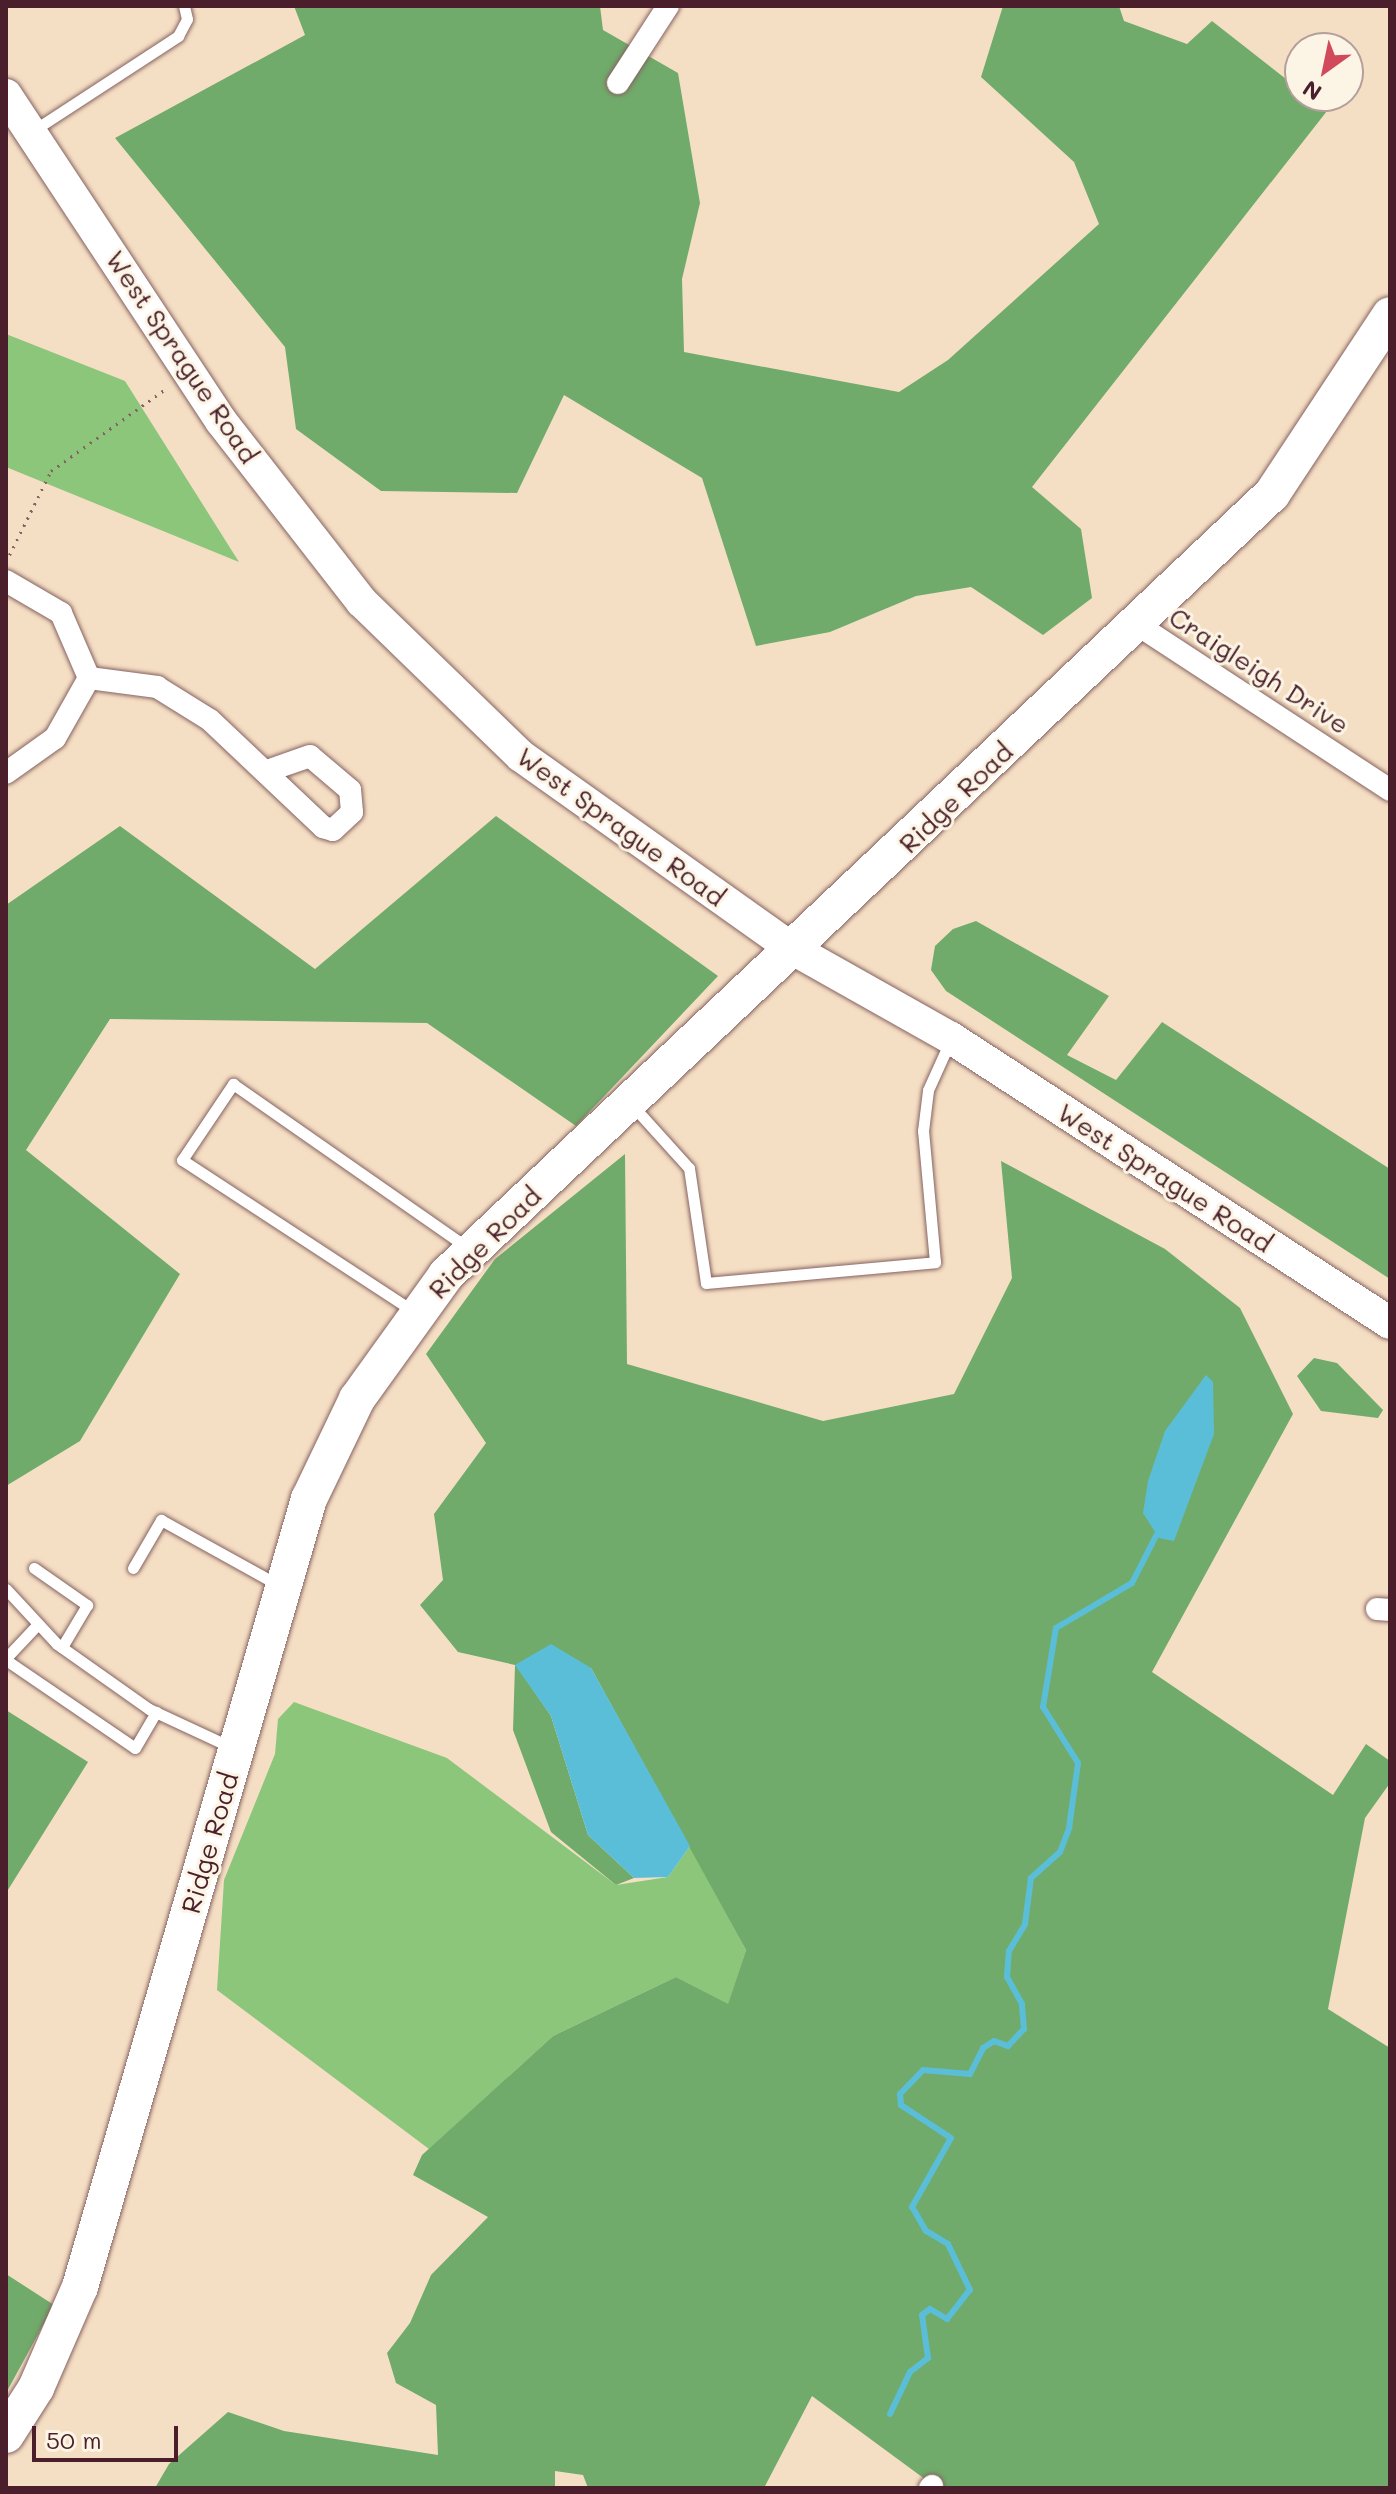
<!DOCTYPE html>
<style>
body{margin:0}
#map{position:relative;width:1396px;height:2494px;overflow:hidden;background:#f5dfc4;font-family:Mali,sans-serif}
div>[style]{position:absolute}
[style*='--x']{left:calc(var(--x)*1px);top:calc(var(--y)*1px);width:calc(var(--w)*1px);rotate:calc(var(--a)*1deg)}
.green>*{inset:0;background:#8bc67b}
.forest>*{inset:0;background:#70ab6b}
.water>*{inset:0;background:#5bbed9}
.stream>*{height:6px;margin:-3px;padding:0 3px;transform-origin:3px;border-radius:3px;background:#5bbed9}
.path>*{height:3px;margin-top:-1.5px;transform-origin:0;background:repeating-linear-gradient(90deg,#866261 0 2px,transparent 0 8px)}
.roads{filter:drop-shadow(0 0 2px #866261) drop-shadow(0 0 2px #866261)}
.lane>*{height:11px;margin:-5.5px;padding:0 5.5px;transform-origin:5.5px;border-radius:5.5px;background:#fff}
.street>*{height:22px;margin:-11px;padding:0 11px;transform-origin:11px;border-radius:11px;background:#fff}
.secondary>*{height:32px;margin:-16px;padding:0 16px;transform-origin:16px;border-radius:16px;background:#fff}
.primary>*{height:36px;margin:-18px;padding:0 18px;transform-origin:18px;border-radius:18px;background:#fff}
span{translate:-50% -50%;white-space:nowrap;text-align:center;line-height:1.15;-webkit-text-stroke:6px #fcf5e5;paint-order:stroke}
.street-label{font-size:26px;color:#4a1f2b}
.frame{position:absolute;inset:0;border:8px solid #4a1f2b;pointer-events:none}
.north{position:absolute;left:1284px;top:32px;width:80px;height:80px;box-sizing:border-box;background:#fcf5e5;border:2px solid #b59f9b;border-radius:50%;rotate:213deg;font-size:22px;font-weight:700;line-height:32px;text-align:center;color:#4a1f2b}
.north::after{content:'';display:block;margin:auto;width:28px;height:36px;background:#d1495b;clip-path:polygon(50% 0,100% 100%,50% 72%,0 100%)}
.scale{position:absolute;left:32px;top:2426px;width:146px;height:36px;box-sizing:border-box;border:4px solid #4a1f2b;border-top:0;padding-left:10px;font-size:24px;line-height:28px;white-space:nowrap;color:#4a1f2b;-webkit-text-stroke:6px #fcf5e5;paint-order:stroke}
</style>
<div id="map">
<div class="green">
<div style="clip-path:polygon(6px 334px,125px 381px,239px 562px,6px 467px)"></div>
<div style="clip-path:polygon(294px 1702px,447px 1758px,616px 1885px,668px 1877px,690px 1846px,746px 1950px,728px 2005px,676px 1977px,553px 2036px,429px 2149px,217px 1990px,224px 1880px,275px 1754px,278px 1719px)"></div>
</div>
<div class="forest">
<div style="clip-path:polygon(294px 6px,600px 6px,603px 30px,678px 73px,700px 203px,682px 279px,684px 352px,899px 392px,948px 360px,1099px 224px,1074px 162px,981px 77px,1003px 6px,1119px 6px,1124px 21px,1187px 44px,1212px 21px,1327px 111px,1032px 487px,1081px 529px,1092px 598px,1043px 635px,971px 587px,916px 596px,830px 632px,756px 646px,702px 478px,564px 395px,517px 493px,381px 491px,296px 429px,285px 347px,115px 138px,305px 35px)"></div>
<div style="clip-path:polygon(496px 816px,718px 976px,576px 1126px,427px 1023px,110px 1019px,26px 1150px,180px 1274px,80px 1441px,6px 1486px,6px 905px,120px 826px,315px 969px)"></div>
<div style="clip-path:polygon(976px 921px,1109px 996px,1067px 1055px,1116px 1080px,1162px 1022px,1390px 1169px,1390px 1279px,946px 991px,931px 970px,935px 946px,953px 929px)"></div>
<div style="clip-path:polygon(625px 1154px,627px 1364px,823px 1421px,954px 1394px,1012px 1278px,1001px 1161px,1165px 1249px,1240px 1308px,1293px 1414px,1152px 1672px,1333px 1795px,1366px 1744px,1390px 1761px,1390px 1783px,1365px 1818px,1328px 2009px,1390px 2048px,1390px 2488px,937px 2488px,812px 2396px,764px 2488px,588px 2488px,583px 2475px,555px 2471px,555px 2488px,155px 2488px,169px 2464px,228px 2412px,284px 2431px,438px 2455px,436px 2405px,396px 2383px,387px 2353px,410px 2323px,431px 2275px,488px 2217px,413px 2175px,422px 2155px,553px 2036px,676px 1977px,728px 2004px,746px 1950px,591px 1668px,516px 1665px,551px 1716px,588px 1835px,634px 1878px,616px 1885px,551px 1832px,513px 1730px,515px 1665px,458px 1652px,420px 1605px,443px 1580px,434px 1514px,486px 1443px,426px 1354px,495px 1259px)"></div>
<div style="clip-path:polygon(1314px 1358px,1337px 1363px,1383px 1410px,1378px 1418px,1321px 1411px,1297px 1376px)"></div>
<div style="clip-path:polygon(6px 1710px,88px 1762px,6px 1893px)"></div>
<div style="clip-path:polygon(6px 2274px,54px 2305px,6px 2393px)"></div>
</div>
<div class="water">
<div style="clip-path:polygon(1206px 1375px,1213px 1382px,1214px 1434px,1174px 1541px,1159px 1538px,1143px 1513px,1148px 1481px,1165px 1431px)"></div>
<div style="clip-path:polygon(551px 1644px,591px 1668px,690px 1846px,668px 1877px,634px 1878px,588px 1835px,551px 1716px,515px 1665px)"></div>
</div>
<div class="stream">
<div style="--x:890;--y:2414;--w:47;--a:-64.5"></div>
<div style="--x:910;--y:2372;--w:23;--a:-38"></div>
<div style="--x:928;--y:2358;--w:43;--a:-97.9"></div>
<div style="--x:922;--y:2315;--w:10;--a:-37"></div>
<div style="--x:930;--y:2309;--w:20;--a:30"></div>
<div style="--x:947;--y:2319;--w:37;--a:-52"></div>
<div style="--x:970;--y:2290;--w:51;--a:-115.6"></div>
<div style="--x:948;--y:2244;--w:26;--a:-149"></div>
<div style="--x:926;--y:2231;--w:28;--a:-120"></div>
<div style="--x:912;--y:2207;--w:79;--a:-60.5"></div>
<div style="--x:951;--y:2138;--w:60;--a:-146.6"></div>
<div style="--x:901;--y:2105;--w:11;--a:-95"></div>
<div style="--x:900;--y:2094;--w:33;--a:-46"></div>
<div style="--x:923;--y:2070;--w:47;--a:4.9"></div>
<div style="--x:970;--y:2074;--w:29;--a:-63"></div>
<div style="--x:983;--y:2048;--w:13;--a:-32"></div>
<div style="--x:994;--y:2041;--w:15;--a:20"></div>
<div style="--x:1008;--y:2046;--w:23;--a:-47"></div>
<div style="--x:1024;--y:2029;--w:25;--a:-95"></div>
<div style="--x:1022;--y:2004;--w:31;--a:-119"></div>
<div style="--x:1007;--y:1977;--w:26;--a:-86"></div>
<div style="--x:1009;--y:1951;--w:31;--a:-59"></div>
<div style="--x:1025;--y:1924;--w:46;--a:-82.6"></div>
<div style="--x:1031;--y:1878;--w:39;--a:-42"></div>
<div style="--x:1060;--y:1852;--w:26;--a:-69"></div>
<div style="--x:1069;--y:1828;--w:66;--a:-82.1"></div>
<div style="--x:1078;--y:1763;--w:66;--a:-122"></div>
<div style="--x:1043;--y:1707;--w:80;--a:-80.7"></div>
<div style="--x:1056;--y:1628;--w:88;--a:-30.6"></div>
<div style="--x:1132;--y:1583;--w:55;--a:-63"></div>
</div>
<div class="path">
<div style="--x:6;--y:562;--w:102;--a:-63.7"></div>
<div style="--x:51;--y:471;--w:143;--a:-35.6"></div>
</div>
<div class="roads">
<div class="lane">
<div style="--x:31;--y:132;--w:176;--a:-33.1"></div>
<div style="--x:178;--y:36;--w:19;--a:-62"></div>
<div style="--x:187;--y:19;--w:13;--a:-103"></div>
<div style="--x:632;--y:1105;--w:85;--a:47.9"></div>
<div style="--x:689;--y:1168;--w:116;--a:81.6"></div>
<div style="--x:706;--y:1283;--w:230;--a:-5.2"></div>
<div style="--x:935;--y:1262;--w:132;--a:-95.2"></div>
<div style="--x:923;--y:1131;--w:41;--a:-83"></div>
<div style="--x:928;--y:1090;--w:56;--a:-65.7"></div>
<div style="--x:413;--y:1311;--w:276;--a:-146.8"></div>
<div style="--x:182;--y:1160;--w:92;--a:-56.1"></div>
<div style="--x:233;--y:1084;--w:287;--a:34.9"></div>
<div style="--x:34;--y:1568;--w:65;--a:34.9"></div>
<div style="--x:87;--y:1605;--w:49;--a:120.8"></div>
<div style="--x:133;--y:1568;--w:56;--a:-59.7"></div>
<div style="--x:161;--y:1520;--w:136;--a:29"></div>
<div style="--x:6;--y:1589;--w:75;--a:47.2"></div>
<div style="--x:57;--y:1644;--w:113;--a:35.2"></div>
<div style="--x:149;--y:1709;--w:93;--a:24.9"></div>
<div style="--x:6;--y:1658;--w:45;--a:-46.8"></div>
<div style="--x:6;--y:1660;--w:156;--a:34.3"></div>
<div style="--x:135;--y:1748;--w:42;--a:-59.7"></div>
</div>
<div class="street">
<div style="--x:618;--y:83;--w:92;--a:-57"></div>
<div style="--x:6;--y:581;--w:64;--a:30.2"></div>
<div style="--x:61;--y:613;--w:71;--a:66.7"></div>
<div style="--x:89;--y:678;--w:69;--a:119.5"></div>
<div style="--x:55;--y:738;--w:60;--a:144.5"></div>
<div style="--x:1138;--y:625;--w:301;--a:33.2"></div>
<div style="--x:89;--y:678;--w:69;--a:7.5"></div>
<div style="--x:157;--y:687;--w:62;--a:31.9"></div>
<div style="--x:210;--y:720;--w:156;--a:43.4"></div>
<div style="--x:323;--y:827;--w:10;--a:17"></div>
<div style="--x:333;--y:830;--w:26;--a:-43"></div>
<div style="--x:352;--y:812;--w:22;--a:-95"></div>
<div style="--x:350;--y:790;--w:52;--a:-139.6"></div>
<div style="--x:310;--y:756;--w:42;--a:160.7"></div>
<div style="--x:1377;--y:1609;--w:13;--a:4"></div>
<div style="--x:930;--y:2488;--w:3;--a:-45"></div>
</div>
<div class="secondary">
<div style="--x:6;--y:95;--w:391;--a:56.6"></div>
<div style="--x:221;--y:421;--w:229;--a:52.1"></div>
<div style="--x:362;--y:602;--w:221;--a:44.1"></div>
<div style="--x:521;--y:756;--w:331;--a:35.4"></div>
<div style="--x:791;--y:948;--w:184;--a:29.4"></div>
<div style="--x:951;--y:1038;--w:523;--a:32.99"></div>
</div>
<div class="primary">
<div style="--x:6;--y:2435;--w:56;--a:-57.4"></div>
<div style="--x:36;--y:2388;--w:110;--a:-66.5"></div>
<div style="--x:80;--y:2287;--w:821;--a:-73.8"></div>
<div style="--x:309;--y:1499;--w:111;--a:-64.4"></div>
<div style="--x:357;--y:1399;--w:153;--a:-54.3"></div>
<div style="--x:446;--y:1275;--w:1137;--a:-43.4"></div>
<div style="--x:1272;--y:494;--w:214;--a:-56.6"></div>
</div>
</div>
<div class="street-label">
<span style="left:182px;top:357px;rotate:56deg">West Sprague Road</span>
<span style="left:1259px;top:671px;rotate:33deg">Craigleigh Drive</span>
<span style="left:956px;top:798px;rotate:-44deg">Ridge Road</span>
<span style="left:621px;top:827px;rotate:36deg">West Sprague Road</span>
<span style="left:1165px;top:1178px;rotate:33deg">West Sprague Road</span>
<span style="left:485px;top:1243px;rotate:-45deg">Ridge Road</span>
<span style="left:210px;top:1843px;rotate:-74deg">Ridge Road</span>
</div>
<div class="frame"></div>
<div class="north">N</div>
<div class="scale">50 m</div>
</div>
